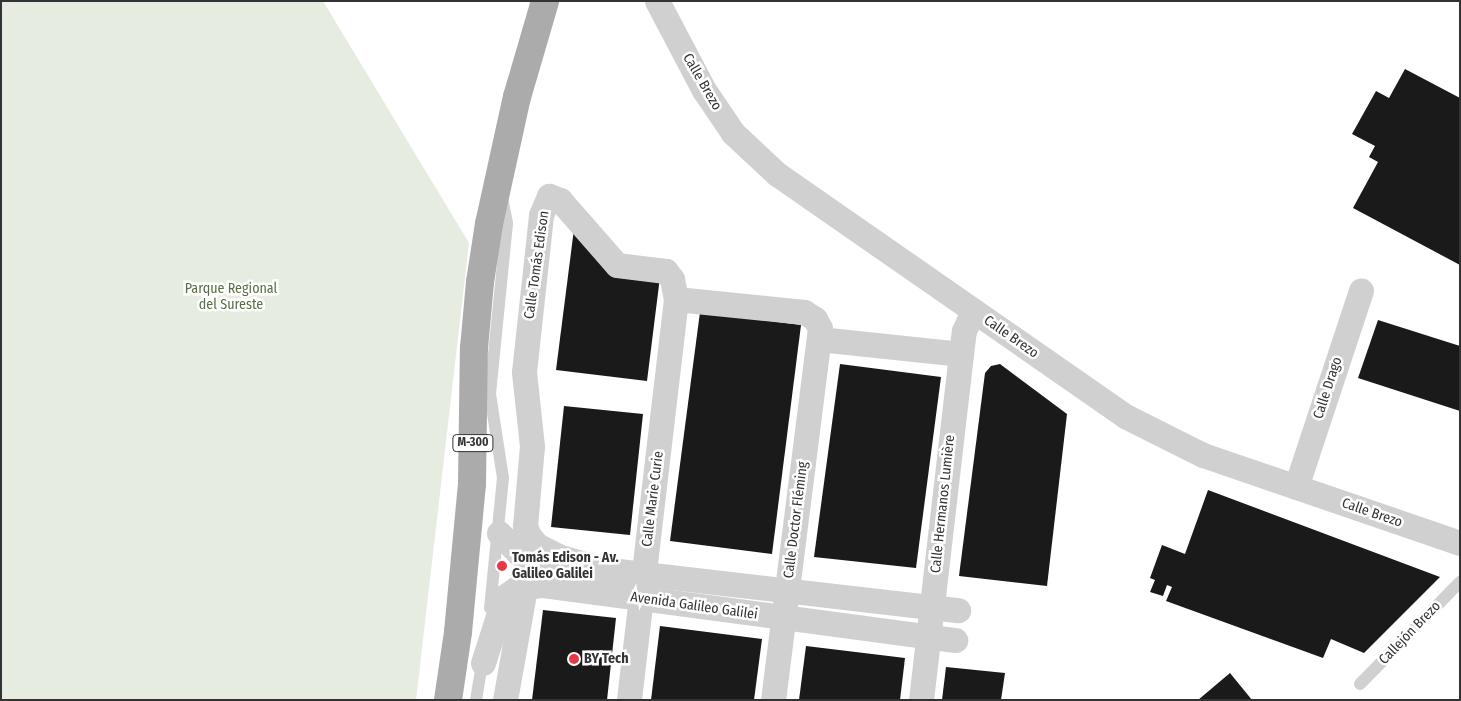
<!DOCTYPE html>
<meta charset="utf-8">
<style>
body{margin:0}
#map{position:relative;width:1461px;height:701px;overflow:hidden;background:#fff;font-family:"Fira Sans Condensed",sans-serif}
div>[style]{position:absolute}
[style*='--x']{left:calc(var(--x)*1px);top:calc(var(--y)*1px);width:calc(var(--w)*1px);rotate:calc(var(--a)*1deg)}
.green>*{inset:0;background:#e6ecdf}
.building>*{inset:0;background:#1a1a1a}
.service>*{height:12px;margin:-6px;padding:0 6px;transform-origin:6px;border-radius:6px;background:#d0d0d0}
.minor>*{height:25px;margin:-12.5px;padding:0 12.5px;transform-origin:12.5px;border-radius:12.5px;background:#d0d0d0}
.primary>*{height:28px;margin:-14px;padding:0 14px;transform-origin:14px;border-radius:14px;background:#ababab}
.dots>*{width:14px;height:14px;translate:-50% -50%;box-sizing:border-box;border:2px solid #fff;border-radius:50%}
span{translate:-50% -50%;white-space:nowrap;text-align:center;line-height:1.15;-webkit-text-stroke:5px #fff;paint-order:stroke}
.shield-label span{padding:1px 4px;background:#fff;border:1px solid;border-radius:4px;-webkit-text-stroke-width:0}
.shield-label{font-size:12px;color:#333;font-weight:700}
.street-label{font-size:14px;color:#333}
.park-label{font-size:14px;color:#56703f}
.poi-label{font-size:14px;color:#333;font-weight:700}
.left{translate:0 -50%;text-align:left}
.frame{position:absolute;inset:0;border:2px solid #333;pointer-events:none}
</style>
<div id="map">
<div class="green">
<div style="clip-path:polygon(1px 1px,323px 1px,469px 243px,416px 700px,1px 700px)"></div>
</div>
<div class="building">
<div style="clip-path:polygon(1405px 69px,1460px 98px,1460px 265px,1353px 208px,1378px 162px,1369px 157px,1375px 146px,1352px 134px,1376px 91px,1389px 98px)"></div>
<div style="clip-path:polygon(574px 229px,660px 277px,647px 381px,556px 370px)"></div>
<div style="clip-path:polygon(700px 312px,801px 325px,772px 554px,670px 541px)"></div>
<div style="clip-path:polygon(1378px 320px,1460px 346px,1460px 411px,1358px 378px)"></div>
<div style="clip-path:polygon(840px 364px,941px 377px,916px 568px,814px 557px)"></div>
<div style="clip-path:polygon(1000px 364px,1067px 414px,1047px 586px,959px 576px,985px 373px,991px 366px)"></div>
<div style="clip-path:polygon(564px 406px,643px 414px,630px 535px,551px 527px)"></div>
<div style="clip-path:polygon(1208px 490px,1440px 577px,1364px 653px,1331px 639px,1323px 658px,1166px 601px,1172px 587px,1167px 585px,1163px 596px,1150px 592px,1155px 580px,1150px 578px,1162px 545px,1185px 554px)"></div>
<div style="clip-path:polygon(543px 610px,616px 618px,607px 700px,532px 700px)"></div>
<div style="clip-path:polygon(660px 626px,762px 639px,754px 700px,651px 700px)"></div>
<div style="clip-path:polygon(806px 646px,905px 658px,900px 700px,799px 700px)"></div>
<div style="clip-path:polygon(946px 667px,1005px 673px,1001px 700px,942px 700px)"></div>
<div style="clip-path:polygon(1230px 673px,1252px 700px,1198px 700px)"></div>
</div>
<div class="service">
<div style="--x:490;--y:608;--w:131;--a:-84.3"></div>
<div style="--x:503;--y:478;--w:85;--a:-98.8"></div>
<div style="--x:490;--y:394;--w:172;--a:-84.3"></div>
<div style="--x:507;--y:223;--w:26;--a:-101"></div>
<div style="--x:1360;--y:684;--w:143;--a:-45.6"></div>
<div style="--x:476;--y:700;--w:43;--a:-80.5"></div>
</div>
<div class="minor">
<div style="--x:657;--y:1;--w:101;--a:62.2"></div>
<div style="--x:704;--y:90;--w:52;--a:56"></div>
<div style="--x:733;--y:133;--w:60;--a:43"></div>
<div style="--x:777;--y:174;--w:424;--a:34.8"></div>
<div style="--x:1125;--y:416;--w:87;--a:26.6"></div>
<div style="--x:1203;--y:455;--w:272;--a:18.9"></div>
<div style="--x:676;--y:299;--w:129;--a:5.8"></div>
<div style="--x:804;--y:312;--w:13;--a:32"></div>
<div style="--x:815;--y:319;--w:10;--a:61"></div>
<div style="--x:820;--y:328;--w:375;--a:97.2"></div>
<div style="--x:819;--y:339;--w:143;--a:6"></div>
<div style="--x:1296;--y:487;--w:207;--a:-71.7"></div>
<div style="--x:499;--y:533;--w:28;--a:46"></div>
<div style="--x:518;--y:553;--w:25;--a:21"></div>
<div style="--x:541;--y:562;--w:420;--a:6.6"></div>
<div style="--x:592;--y:566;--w:35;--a:-164"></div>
<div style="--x:558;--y:556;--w:22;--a:-153"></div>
<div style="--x:538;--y:546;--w:13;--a:-132"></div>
<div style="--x:529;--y:536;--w:11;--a:-112"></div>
<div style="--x:525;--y:526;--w:80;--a:-85"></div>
<div style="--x:532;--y:446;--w:74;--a:-96.2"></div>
<div style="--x:524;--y:372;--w:158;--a:-83.8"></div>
<div style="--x:541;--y:215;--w:21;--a:-67"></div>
<div style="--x:549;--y:196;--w:12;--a:20"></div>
<div style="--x:560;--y:200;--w:86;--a:48.8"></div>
<div style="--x:617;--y:265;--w:49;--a:7"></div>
<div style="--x:666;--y:271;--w:10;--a:53"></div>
<div style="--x:672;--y:279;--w:20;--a:79"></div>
<div style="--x:676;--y:299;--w:404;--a:96.7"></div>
<div style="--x:483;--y:663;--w:69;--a:-72.3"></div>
<div style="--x:504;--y:597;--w:16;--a:-35"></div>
<div style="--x:517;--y:588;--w:26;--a:-7"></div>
<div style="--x:543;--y:585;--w:416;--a:7.6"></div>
<div style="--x:505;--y:700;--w:114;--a:-79.9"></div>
<div style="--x:921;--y:700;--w:348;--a:-83.4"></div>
<div style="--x:961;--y:354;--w:23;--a:-83"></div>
<div style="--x:964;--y:331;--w:22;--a:-66"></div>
</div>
<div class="primary">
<div style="--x:448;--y:700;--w:69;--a:-81.6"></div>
<div style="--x:458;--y:632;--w:149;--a:-84.6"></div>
<div style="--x:472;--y:484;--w:136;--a:-89.2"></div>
<div style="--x:474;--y:348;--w:66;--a:-84.8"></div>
<div style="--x:480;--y:282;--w:59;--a:-81.2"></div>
<div style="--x:489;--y:224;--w:130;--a:-77.6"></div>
<div style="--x:517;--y:97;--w:100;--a:-73.7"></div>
</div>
<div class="dots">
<div style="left:502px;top:566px;background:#e63946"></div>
<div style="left:574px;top:659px;background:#e63946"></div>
</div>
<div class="shield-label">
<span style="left:473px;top:443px">M-300</span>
</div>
<div class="street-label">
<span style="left:702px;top:82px;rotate:60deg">Calle Brezo</span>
<span style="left:537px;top:265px;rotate:-82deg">Calle Tomás Edison</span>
<span style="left:1011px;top:337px;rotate:35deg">Calle Brezo</span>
<span style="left:1328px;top:388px;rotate:-72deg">Calle Drago</span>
<span style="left:653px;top:499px;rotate:-83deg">Calle Marie Curie</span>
<span style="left:943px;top:504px;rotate:-84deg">Calle Hermanos Lumière</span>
<span style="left:1372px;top:513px;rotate:19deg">Calle Brezo</span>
<span style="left:796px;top:520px;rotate:-83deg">Calle Doctor Fléming</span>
<span style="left:694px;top:606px;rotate:8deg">Avenida Galileo Galilei</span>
<span style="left:1410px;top:633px;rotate:-46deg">Callejón Brezo</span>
</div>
<div class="park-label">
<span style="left:231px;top:297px">Parque Regional<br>del Sureste</span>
</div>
<div class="poi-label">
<span class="left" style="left:512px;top:566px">Tomás Edison - Av.<br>Galileo Galilei</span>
<span class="left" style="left:584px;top:659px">BY Tech</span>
</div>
<div class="frame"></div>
</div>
